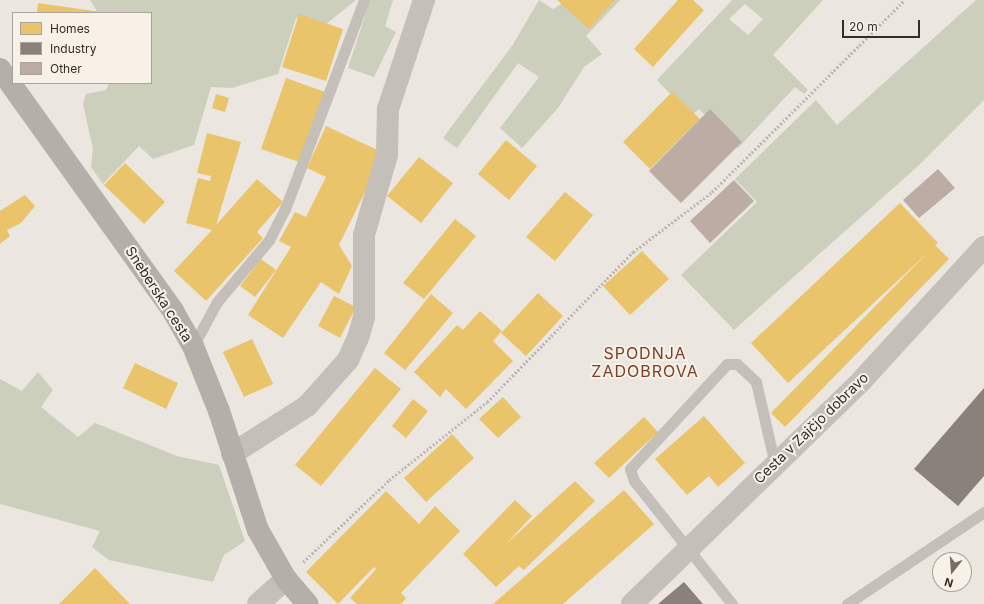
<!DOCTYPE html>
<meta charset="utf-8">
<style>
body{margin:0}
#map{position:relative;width:984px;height:604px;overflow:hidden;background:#ebe6e0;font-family:Inter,sans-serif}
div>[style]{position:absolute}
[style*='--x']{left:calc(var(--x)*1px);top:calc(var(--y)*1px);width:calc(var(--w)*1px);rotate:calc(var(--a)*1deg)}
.green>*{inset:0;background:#cbcfbb}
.homes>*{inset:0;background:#e9c46a}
.industry>*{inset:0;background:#8a817c}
.building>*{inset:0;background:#bdaca4}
.path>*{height:2.5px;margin-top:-1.25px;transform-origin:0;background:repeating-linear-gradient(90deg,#bcb7b2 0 2px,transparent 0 4px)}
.lane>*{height:11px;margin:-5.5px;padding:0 5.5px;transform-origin:5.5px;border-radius:5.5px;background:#c4bfb9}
.street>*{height:22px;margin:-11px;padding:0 11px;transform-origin:11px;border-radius:11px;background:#c4bfb9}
.secondary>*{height:22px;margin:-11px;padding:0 11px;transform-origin:11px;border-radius:11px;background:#b5afaa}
span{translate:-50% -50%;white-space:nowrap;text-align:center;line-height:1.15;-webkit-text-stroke:4px #f7f1e8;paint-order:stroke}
.street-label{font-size:14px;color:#342d28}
.quarter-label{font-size:16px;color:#7b4129;letter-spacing:1px}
.legend{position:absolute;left:12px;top:12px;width:140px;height:72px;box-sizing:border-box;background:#f7f1e8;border:1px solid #a9a39b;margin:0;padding:5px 7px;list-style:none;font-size:12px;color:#342d28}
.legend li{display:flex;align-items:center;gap:8px;height:20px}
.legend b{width:20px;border:1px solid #a9a39b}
.north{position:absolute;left:932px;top:552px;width:40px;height:40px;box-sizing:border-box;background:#f7f1e8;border:1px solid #a9a39b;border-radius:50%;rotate:197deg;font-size:11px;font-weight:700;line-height:16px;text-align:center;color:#342d28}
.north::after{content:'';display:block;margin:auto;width:14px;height:18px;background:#746e68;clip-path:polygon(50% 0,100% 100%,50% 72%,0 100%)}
.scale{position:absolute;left:842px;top:20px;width:78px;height:18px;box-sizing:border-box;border:2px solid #342d28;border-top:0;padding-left:5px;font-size:12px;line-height:14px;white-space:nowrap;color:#342d28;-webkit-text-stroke:3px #f7f1e8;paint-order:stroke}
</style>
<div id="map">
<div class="green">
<div style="clip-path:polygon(90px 0,356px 0,325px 25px,296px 18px,278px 74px,232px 88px,211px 87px,194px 145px,153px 159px,139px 146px,103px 184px,91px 167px,93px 149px,83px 104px,86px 94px,106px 90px,109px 83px,151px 83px,151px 13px,98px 13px)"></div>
<div style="clip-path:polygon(370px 0,393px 0,385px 26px,396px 32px,374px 77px,348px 68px)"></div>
<div style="clip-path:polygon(539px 0,553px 9px,568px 0,620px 0,586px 36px,602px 54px,584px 67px,558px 108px,522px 148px,500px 128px,539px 77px,518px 63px,457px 148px,443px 138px,512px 46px)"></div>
<div style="clip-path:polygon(evenodd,732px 0,823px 0,773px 55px,808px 90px,804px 94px,795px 87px,738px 148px,699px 109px,691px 116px,657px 80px,732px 0,745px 4px,763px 19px,748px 35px,729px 19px,745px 4px)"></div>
<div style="clip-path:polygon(976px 0,984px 0,984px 100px,917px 167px,734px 330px,681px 275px,757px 202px,735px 179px,816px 100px,837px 125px)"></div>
<div style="clip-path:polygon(38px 372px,53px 390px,41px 407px,78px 437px,95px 423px,177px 456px,219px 465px,245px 541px,224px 555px,213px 582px,109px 560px,92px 547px,100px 531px,0 504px,0 379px,22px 391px)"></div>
</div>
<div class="homes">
<div style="clip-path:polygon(557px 0,615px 0,589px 29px)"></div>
<div style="clip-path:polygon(678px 0,693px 0,704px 10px,653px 67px,634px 49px)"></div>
<div style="clip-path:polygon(38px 3px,101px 12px,100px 13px,37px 13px)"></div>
<div style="clip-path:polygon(299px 14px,343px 29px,326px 81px,282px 67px)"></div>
<div style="clip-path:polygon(286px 78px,325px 92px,299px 162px,261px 149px)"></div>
<div style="clip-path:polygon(672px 92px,700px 119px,650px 169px,623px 142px)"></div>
<div style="clip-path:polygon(216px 94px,229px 98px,225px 112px,212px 108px)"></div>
<div style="clip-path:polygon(326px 126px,384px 153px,339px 245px,352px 266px,339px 294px,321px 282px,283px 338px,248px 315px,291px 247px,279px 241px,295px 212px,306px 217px,326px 177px,307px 168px)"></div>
<div style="clip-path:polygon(207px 133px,241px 142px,216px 225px,257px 179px,283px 202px,257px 232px,263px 238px,206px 301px,174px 271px,212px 230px,186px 223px,198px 178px,210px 181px,211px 176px,197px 173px)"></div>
<div style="clip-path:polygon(506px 140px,537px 166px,509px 200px,478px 174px)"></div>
<div style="clip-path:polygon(419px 157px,453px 183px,421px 223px,387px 196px)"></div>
<div style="clip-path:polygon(125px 163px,165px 202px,144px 224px,104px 185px)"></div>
<div style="clip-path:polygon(565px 192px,593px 215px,555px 261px,526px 237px)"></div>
<div style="clip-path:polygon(25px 195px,35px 206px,21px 223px,7px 230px,10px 236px,0 244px,0 211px)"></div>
<div style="clip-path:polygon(900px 203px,938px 243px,788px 383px,751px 343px)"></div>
<div style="clip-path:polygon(455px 219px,476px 236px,424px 299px,403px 283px)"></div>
<div style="clip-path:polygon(935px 245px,949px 259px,785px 427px,771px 413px)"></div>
<div style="clip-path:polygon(642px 251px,669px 279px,630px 315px,603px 286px)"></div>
<div style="clip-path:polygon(261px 259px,276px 270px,255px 297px,240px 286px)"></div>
<div style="clip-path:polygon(538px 293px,563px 316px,526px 356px,501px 333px)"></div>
<div style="clip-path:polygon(431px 294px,453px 313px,405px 370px,384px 353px)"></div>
<div style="clip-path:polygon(334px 296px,356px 307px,340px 338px,318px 326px)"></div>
<div style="clip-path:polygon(480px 311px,502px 331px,493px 341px,513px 361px,466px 409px,446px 389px,440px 397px,414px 372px,457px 325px,463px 330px)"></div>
<div style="clip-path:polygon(252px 339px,273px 384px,244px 397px,223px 352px)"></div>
<div style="clip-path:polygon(135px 363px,178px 383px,166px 409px,123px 388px)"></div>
<div style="clip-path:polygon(375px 368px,401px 389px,321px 486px,295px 465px)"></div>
<div style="clip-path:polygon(503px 397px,521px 417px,498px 438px,479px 419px)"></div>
<div style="clip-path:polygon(413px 399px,428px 411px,406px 438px,392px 426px)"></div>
<div style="clip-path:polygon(704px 416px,745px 463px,718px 487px,709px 476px,687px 495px,655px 459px)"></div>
<div style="clip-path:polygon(644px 417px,658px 432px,609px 478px,594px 463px)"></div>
<div style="clip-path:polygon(452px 434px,474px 458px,426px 502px,404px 478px)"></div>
<div style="clip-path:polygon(575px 481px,595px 501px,524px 570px,519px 566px,496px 587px,463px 554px,515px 500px,532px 516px,505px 545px)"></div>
<div style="clip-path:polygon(624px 490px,654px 524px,563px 604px,493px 604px)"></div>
<div style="clip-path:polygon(386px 491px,419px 524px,435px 506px,460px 531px,401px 593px,406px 598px,401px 604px,357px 604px,350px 598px,376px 569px,374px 567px,338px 604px,306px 572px)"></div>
<div style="clip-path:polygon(95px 568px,130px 604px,59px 604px)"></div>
</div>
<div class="industry">
<div style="clip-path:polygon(984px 388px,984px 476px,958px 506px,914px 469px)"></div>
<div style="clip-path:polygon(684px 582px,703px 604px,658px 604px)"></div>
</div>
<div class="building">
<div style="clip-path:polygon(710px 109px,742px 142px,681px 203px,649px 171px)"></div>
<div style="clip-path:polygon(938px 169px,955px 188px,919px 218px,903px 200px)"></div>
<div style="clip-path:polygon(734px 180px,754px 201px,710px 243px,690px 221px)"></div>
</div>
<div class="path">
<div style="--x:303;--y:562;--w:119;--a:-43.6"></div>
<div style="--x:389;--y:480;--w:125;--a:-38.5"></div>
<div style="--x:487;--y:402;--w:209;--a:-45.8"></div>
<div style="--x:633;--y:252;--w:99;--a:-37.2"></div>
<div style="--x:712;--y:192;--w:272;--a:-44.9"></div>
</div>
<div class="lane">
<div style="--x:193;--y:346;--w:50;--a:-61.4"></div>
<div style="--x:217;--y:302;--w:81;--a:-50"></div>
<div style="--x:269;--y:240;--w:35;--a:-63"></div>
<div style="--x:285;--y:209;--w:223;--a:-69.3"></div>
<div style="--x:732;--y:604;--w:157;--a:-128.5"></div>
<div style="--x:634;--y:481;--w:13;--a:-108"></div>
<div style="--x:630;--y:469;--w:143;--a:-47.3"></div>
<div style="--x:727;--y:364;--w:10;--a:0"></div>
<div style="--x:737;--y:364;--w:26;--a:43"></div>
<div style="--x:756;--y:382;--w:85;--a:77.1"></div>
<div style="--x:847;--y:604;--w:165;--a:-33.9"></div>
</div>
<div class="street">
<div style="--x:232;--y:454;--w:89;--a:-32.6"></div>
<div style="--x:307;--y:406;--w:62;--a:-48.3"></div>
<div style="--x:348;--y:360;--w:24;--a:-66"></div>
<div style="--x:358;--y:338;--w:22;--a:-74"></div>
<div style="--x:364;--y:317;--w:82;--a:-90"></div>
<div style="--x:364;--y:235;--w:83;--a:-74"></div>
<div style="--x:387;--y:155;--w:46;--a:-88.8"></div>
<div style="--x:388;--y:109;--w:115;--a:-71.7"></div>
<div style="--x:258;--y:604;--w:38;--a:-42"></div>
<div style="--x:632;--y:604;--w:322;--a:-44.2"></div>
<div style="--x:863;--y:379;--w:179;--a:-47.5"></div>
</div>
<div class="secondary">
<div style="--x:0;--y:69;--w:297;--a:54.4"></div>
<div style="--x:173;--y:311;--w:40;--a:60.3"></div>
<div style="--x:193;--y:346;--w:70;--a:68.2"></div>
<div style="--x:219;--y:411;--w:125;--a:71.9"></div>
<div style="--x:258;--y:530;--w:56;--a:60.3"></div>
<div style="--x:286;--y:579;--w:33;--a:49"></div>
</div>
<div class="street-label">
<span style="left:159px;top:294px;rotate:57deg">Sneberska cesta</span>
<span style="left:811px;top:428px;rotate:-44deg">Cesta v Zajčjo dobravo</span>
</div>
<div class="quarter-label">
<span style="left:645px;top:362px">SPODNJA<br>ZADOBROVA</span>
</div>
<ul class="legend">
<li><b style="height:11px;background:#e9c46a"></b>Homes</li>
<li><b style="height:11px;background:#8a817c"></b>Industry</li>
<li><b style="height:11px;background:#bdaca4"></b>Other</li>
</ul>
<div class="north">N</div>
<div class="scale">20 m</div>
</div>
